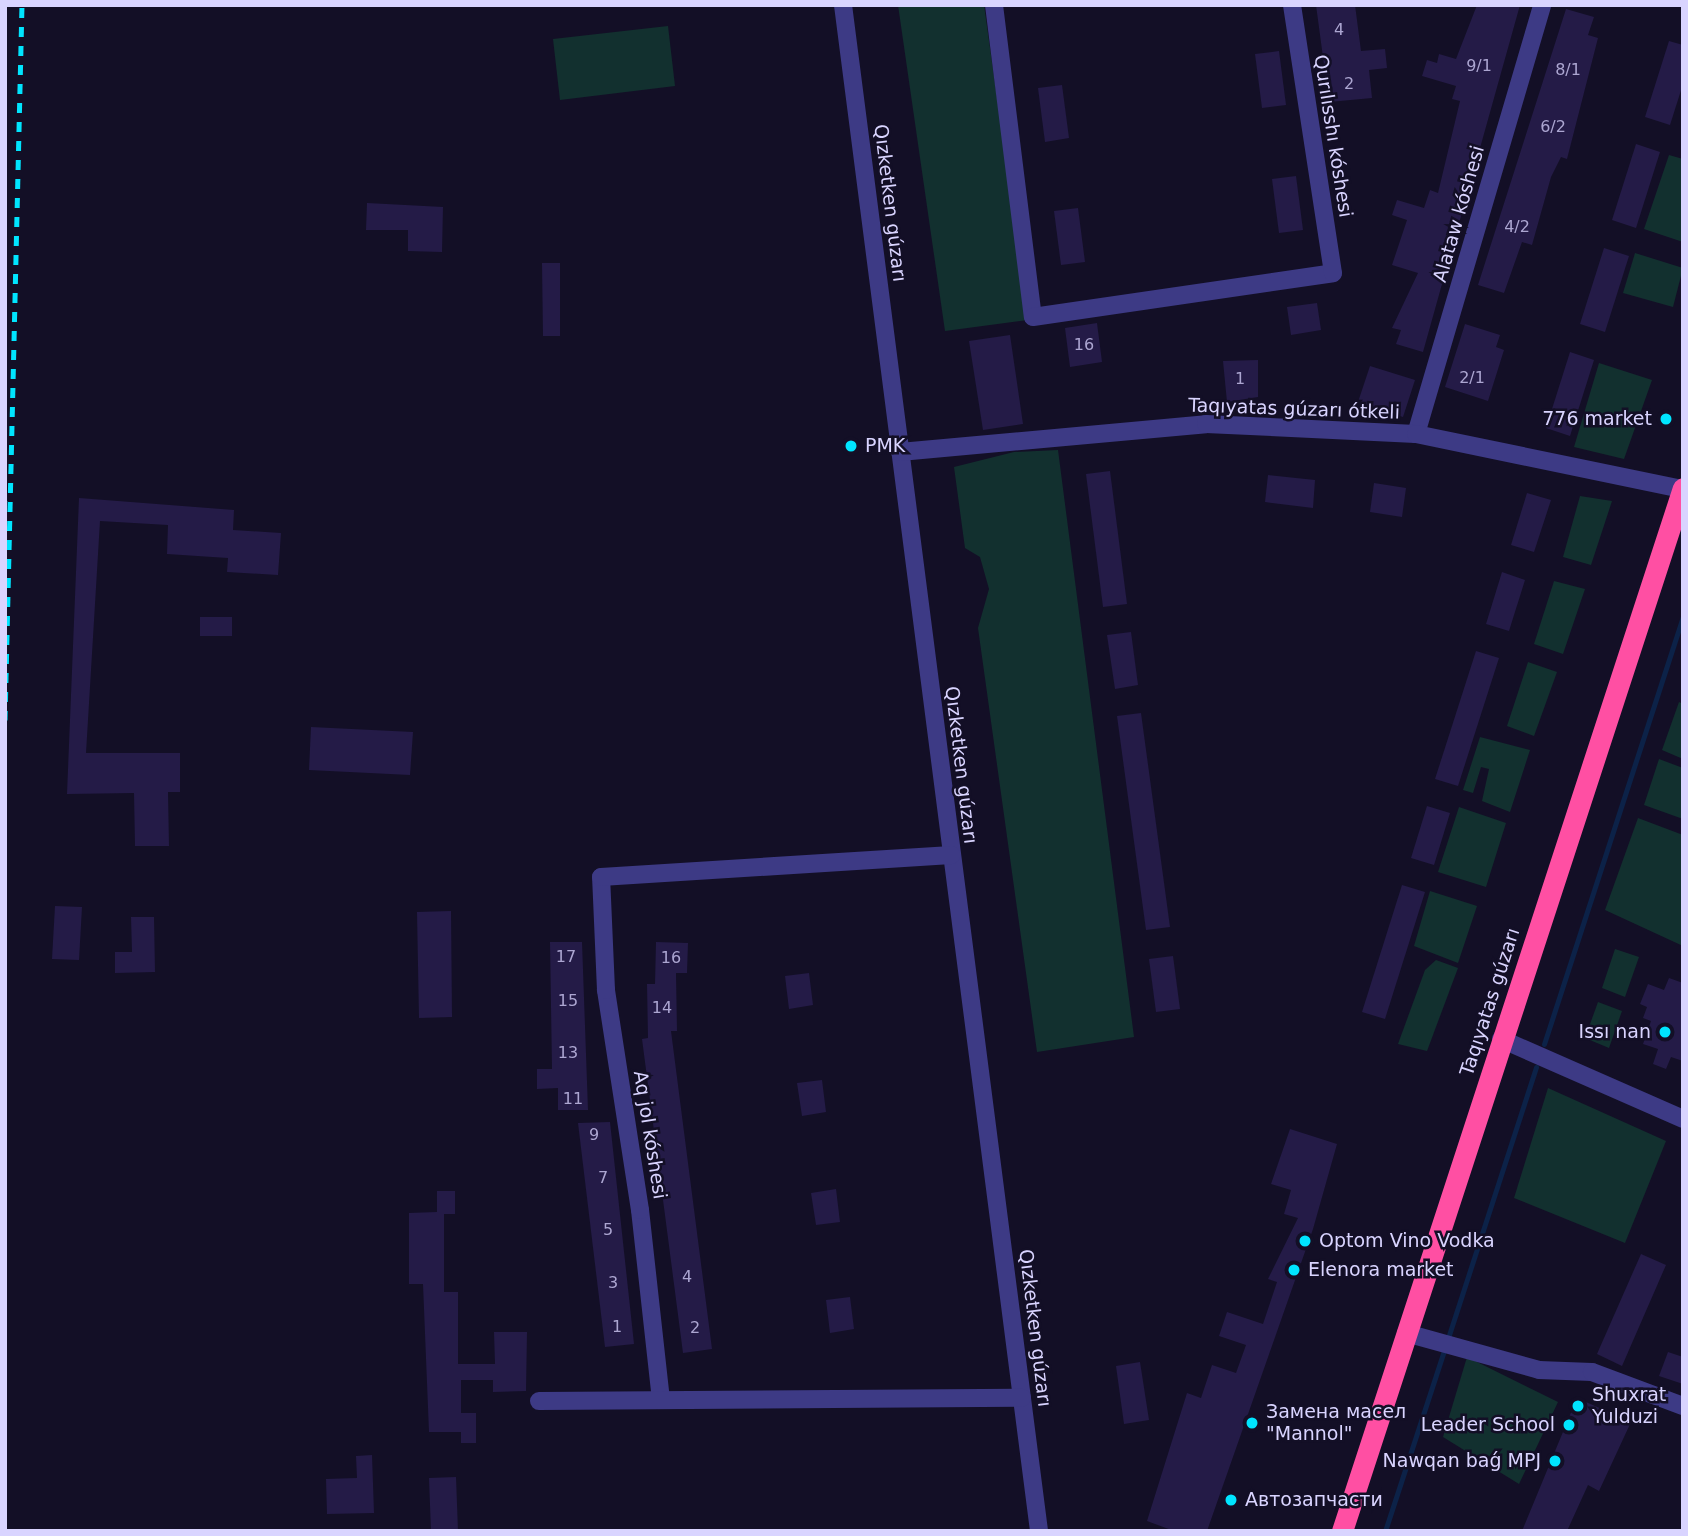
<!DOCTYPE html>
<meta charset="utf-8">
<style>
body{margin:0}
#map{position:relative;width:1688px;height:1536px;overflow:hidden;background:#130f26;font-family:"DejaVu Sans",sans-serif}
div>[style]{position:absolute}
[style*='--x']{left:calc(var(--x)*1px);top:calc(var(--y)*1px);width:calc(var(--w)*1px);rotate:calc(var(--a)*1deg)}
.green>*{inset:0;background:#12302f}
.stream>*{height:5px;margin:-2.5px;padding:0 2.5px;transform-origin:2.5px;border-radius:2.5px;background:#0c2248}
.building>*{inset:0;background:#241b47}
.minor>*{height:18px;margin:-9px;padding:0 9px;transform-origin:9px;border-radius:9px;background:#3d3a85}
.highway>*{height:21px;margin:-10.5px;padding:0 10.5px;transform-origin:10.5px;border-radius:10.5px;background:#ff4fa3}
.rail>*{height:5px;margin-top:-2.5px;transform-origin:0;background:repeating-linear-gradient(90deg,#00e5ff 0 10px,transparent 0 19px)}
.dots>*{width:19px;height:19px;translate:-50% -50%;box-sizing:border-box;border:4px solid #130f26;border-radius:50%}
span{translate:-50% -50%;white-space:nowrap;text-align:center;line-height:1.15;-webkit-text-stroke:5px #130f26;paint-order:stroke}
.number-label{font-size:16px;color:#aca6d1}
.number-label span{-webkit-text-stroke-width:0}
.street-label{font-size:19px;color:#d9d4ff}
.poi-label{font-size:19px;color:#d9d4ff}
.right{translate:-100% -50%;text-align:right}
.left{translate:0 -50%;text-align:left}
.frame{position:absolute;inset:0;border:7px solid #d9d4ff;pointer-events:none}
</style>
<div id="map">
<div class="green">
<div style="clip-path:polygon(898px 5px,984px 5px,1028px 320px,945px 331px)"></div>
<div style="clip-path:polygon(668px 26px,675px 86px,560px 100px,553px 39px)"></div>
<div style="clip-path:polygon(1669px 155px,1683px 159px,1683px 242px,1644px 229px)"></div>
<div style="clip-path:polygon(1635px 253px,1683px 268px,1673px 307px,1623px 293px)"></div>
<div style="clip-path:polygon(1599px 363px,1652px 380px,1624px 459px,1574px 447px)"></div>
<div style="clip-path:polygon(1058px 450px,1134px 1037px,1037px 1052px,978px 628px,989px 589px,980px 557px,965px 548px,954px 467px,1014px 452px)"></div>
<div style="clip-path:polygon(1580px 496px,1612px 501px,1591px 565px,1563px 557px)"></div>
<div style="clip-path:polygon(1554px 581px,1585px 589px,1563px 654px,1534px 644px)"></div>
<div style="clip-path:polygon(1528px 662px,1557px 672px,1534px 736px,1507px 726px)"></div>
<div style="clip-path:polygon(1679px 702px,1683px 704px,1683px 759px,1662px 750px)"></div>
<div style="clip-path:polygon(1480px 737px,1530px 750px,1510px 812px,1482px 801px,1489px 769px,1481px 767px,1473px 793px,1463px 790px)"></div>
<div style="clip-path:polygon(1659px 759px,1683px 768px,1683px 819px,1644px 805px)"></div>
<div style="clip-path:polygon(1459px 807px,1506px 823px,1486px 887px,1438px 872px)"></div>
<div style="clip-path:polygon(1638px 818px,1683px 835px,1683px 946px,1605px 910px)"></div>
<div style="clip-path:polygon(1430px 891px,1477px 906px,1458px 963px,1414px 946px)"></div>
<div style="clip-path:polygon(1615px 949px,1639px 957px,1625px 997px,1602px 988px)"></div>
<div style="clip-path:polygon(1436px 960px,1458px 968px,1427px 1051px,1398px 1044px,1425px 970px)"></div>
<div style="clip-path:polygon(1598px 1002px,1622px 1011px,1609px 1048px,1585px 1038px)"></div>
<div style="clip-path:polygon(1548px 1088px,1666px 1141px,1625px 1243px,1514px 1198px)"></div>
<div style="clip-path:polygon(1467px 1357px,1558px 1402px,1519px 1484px,1443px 1437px)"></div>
</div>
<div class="stream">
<div style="--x:1544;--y:1044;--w:449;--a:-72"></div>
<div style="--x:1448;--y:1338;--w:285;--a:-72"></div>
<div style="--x:1385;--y:1531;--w:189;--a:-71.9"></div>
</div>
<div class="building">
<div style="clip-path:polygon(1316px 5px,1355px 5px,1361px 51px,1385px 49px,1387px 68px,1369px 70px,1372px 98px,1329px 102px)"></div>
<div style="clip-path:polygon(1477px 5px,1520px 5px,1423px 352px,1396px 344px,1401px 330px,1392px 328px,1418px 273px,1392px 265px,1407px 220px,1392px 215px,1397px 200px,1424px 208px,1430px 190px,1438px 193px,1460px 101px,1452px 99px,1456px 86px,1422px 76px,1427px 60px,1437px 63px,1439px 54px,1456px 59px)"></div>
<div style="clip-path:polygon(1566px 9px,1594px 17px,1588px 35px,1598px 38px,1567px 159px,1561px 157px,1551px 177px,1532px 245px,1522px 242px,1504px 293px,1478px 285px)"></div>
<div style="clip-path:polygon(1669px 41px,1683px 45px,1683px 84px,1670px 125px,1645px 117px)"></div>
<div style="clip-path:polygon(1279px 51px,1286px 105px,1262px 108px,1255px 54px)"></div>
<div style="clip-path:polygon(1062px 85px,1069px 138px,1045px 142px,1038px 88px)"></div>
<div style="clip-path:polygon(1636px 144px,1660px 152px,1636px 228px,1612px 220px)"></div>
<div style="clip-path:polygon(1296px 176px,1303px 230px,1279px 233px,1272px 179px)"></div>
<div style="clip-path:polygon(367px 203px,443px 207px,442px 252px,408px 251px,408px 230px,366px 230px)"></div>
<div style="clip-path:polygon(1078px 208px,1085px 262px,1061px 265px,1054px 211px)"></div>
<div style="clip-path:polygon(1604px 248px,1629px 256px,1605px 332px,1580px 324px)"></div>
<div style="clip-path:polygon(542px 263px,560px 263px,560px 336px,543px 336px)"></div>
<div style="clip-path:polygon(1317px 303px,1321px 330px,1291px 335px,1287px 307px)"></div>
<div style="clip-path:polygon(1097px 323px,1102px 362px,1070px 367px,1065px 328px)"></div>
<div style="clip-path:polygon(1465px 324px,1500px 335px,1496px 347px,1504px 350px,1488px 401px,1445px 387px)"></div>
<div style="clip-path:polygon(1010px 335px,1023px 424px,983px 430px,969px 341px)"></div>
<div style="clip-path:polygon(1570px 352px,1594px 360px,1570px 436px,1546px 428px)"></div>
<div style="clip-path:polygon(1258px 360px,1258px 397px,1227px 402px,1223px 361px)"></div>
<div style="clip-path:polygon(1370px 366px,1415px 380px,1403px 417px,1358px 402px)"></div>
<div style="clip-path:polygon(1110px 471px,1127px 604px,1103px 607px,1086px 474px)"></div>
<div style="clip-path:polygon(1268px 475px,1315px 480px,1313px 508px,1265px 502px)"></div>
<div style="clip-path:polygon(1374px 483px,1406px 488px,1402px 517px,1370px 512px)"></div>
<div style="clip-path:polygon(1527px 493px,1551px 500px,1534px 552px,1511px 545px)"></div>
<div style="clip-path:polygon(79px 498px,234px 510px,233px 530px,281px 533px,278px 575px,227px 572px,228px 558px,167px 554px,168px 525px,100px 521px,86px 753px,180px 753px,180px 792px,168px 792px,169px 846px,135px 846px,134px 793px,67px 794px)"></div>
<div style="clip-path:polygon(1502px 572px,1525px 580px,1509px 631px,1486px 624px)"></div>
<div style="clip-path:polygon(200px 617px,232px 617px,232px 636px,200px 636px)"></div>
<div style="clip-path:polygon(1131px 632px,1138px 685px,1115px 689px,1107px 635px)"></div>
<div style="clip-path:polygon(1476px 651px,1499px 658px,1458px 786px,1435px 779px)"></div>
<div style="clip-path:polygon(1141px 713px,1170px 927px,1146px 930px,1117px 716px)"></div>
<div style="clip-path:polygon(311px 727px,413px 732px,410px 775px,309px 770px)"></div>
<div style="clip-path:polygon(1427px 806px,1450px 813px,1434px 865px,1411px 858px)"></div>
<div style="clip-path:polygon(1402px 885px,1425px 892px,1385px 1019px,1362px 1012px)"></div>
<div style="clip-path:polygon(55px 906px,82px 907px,79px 960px,52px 959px)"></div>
<div style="clip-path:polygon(451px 911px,452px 1017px,419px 1018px,417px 912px)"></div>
<div style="clip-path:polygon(131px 917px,154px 917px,155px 972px,115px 973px,115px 952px,132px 952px)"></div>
<div style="clip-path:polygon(550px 942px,582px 942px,588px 1110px,558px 1110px,558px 1088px,537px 1089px,537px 1069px,552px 1069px)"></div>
<div style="clip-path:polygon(656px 942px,688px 943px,687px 973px,676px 973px,677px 1031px,671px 1031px,712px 1349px,683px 1353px,642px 1039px,648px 1038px,647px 984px,655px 984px)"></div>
<div style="clip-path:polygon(1173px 956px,1180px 1009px,1156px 1012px,1149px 959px)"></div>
<div style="clip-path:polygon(809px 973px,813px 1005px,789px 1009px,785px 976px)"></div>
<div style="clip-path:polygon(1669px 978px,1683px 983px,1683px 1061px,1671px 1057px,1666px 1069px,1653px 1064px,1658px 1049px,1643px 1044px,1651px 1021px,1643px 1018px,1647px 1007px,1640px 1004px,1648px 984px,1664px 990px)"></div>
<div style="clip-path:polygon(822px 1080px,826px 1112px,802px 1116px,797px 1083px)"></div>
<div style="clip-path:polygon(610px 1122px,634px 1344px,605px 1347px,578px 1123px)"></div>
<div style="clip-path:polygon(1290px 1129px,1337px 1144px,1313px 1229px,1207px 1531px,1174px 1531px,1147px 1521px,1187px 1393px,1201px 1398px,1212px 1365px,1236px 1373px,1246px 1345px,1219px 1336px,1227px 1312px,1263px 1324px,1277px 1282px,1268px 1279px,1298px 1218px,1284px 1214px,1291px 1190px,1271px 1184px)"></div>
<div style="clip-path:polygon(836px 1189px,840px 1222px,816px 1225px,811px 1193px)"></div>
<div style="clip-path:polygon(437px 1191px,455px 1191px,455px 1214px,444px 1214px,444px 1292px,458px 1292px,458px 1364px,495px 1364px,494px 1332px,527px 1332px,526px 1391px,493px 1392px,493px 1380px,461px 1380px,461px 1413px,476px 1413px,476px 1443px,461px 1443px,461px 1432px,429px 1432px,423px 1284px,409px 1284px,409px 1213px,437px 1212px)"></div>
<div style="clip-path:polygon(1641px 1254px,1666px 1265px,1622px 1366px,1597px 1354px)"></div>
<div style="clip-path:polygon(850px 1297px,854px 1329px,830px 1333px,826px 1300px)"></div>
<div style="clip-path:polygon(1668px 1352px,1683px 1357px,1683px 1384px,1659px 1376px)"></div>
<div style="clip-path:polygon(1140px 1362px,1149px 1420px,1124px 1424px,1116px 1366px)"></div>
<div style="clip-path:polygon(1577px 1398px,1631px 1422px,1599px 1491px,1588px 1485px,1567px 1531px,1522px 1531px)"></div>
<div style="clip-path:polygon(372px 1455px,374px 1513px,327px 1514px,326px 1479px,357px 1478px,356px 1456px)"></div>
<div style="clip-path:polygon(456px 1477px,458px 1531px,431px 1531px,429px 1478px)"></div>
</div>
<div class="minor">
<div style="--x:843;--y:5;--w:1539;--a:82.68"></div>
<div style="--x:994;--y:5;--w:314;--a:82.9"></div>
<div style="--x:1033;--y:317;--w:303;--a:-8.3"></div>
<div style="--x:1333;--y:273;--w:271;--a:-98.7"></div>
<div style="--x:1416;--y:434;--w:447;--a:-73.6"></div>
<div style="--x:900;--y:452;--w:307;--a:-5.2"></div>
<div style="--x:1206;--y:424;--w:210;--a:2.7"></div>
<div style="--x:1416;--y:434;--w:272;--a:11.7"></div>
<div style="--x:1501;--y:1039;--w:199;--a:23.7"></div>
<div style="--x:1406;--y:1333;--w:138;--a:15.5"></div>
<div style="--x:1539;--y:1370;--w:53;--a:2.2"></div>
<div style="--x:1592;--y:1372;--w:97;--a:20.5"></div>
<div style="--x:661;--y:1400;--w:191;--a:-96.3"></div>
<div style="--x:640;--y:1210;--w:223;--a:-98.8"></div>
<div style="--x:606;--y:990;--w:113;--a:-92.5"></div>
<div style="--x:601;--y:877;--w:351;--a:-3.6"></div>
<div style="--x:539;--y:1401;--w:483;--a:-0.4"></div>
</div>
<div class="highway">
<div style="--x:1342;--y:1531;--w:1097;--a:-71.9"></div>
</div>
<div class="rail">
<div style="--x:5;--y:720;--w:715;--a:-88.64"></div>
</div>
<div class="dots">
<div style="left:1666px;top:419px;background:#00e5ff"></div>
<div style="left:851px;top:446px;background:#00e5ff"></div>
<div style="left:1665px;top:1032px;background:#00e5ff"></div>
<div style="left:1305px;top:1241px;background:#00e5ff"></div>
<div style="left:1294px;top:1270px;background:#00e5ff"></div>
<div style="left:1578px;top:1406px;background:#00e5ff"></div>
<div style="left:1252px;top:1423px;background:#00e5ff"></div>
<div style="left:1569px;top:1425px;background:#00e5ff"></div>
<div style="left:1555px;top:1461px;background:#00e5ff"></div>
<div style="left:1231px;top:1500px;background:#00e5ff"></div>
</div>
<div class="number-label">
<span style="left:1339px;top:30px">4</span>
<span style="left:1479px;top:66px">9/1</span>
<span style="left:1568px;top:70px">8/1</span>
<span style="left:1349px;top:84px">2</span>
<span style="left:1553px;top:127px">6/2</span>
<span style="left:1517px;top:227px">4/2</span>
<span style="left:1084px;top:345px">16</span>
<span style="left:1472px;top:378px">2/1</span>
<span style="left:1240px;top:379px">1</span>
<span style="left:566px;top:957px">17</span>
<span style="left:671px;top:958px">16</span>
<span style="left:568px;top:1001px">15</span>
<span style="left:662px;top:1008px">14</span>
<span style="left:568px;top:1053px">13</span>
<span style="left:573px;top:1099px">11</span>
<span style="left:594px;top:1135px">9</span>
<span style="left:603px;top:1178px">7</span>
<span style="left:608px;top:1230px">5</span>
<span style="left:687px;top:1277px">4</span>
<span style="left:613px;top:1283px">3</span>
<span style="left:617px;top:1327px">1</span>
<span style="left:695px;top:1328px">2</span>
</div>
<div class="street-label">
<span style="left:1333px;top:136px;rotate:81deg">Qurılısshı kóshesi</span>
<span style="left:890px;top:203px;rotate:83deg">Qızketken gúzarı</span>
<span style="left:1459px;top:214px;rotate:-74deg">Alataw kóshesi</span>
<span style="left:1294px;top:409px;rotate:2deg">Taqıyatas gúzarı ótkeli</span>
<span style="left:961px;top:765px;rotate:83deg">Qızketken gúzarı</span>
<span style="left:1490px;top:1002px;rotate:-72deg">Taqıyatas gúzarı</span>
<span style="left:650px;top:1135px;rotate:81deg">Aq jol kóshesi</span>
<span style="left:1035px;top:1328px;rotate:83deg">Qızketken gúzarı</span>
</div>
<div class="poi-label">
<span class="right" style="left:1652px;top:419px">776 market</span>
<span class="left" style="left:865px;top:446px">PMK</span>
<span class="right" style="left:1651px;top:1032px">Issı nan</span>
<span class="left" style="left:1319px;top:1241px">Optom Vino Vodka</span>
<span class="left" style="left:1308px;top:1270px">Elenora market</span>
<span class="left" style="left:1592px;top:1406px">Shuxrat<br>Yulduzi</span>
<span class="left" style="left:1266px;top:1423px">Замена масел<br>"Mannol"</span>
<span class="right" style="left:1555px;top:1425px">Leader School</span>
<span class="right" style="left:1541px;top:1461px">Nawqan baǵ MPJ</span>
<span class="left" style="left:1245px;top:1500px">Автозапчасти</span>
</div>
<div class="frame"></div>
</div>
